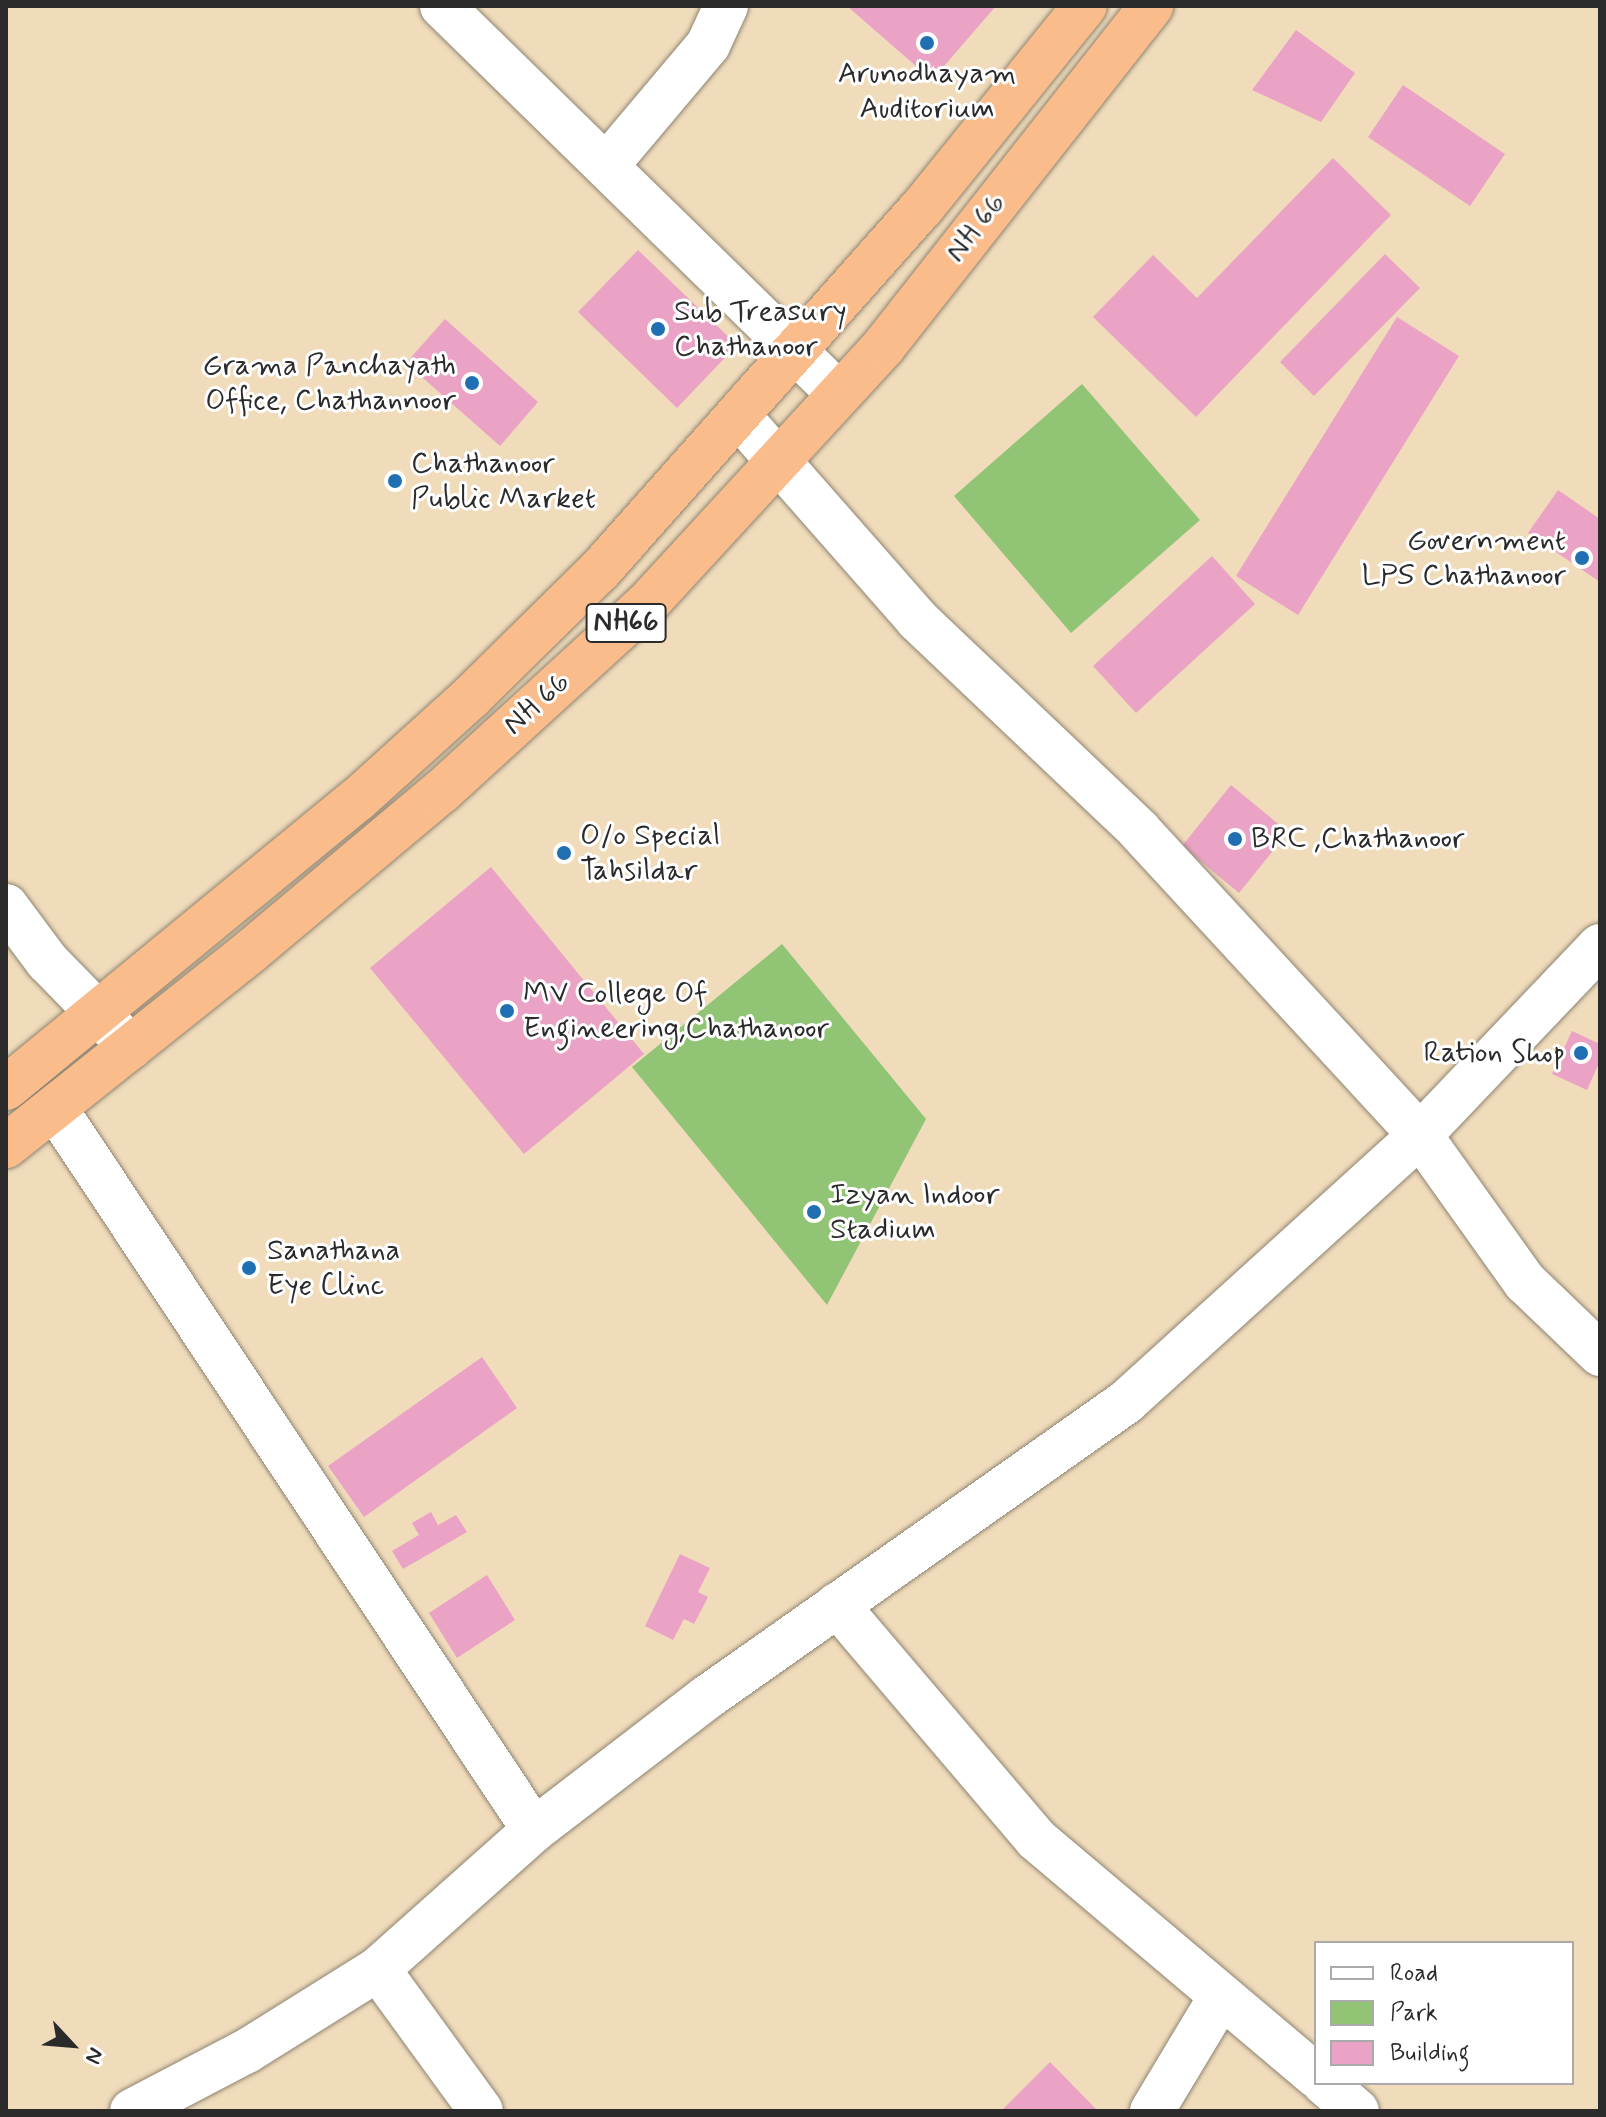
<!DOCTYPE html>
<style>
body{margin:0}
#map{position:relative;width:1606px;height:2117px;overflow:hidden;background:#f0dcbb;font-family:Mynerve,sans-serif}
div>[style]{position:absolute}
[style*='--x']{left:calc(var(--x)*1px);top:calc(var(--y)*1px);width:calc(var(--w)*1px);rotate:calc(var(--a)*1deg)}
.green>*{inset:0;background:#91c475}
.building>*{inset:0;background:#eaa3c4}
.roads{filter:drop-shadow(0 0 2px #8e8473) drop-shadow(0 0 2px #8e8473)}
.minor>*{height:44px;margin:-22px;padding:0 22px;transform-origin:22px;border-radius:22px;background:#fff}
.tertiary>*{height:44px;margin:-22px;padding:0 22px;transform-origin:22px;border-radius:22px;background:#fff}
.trunk>*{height:44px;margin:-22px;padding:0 22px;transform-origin:22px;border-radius:22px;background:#fabc8b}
.dots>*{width:22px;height:22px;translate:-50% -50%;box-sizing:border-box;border:4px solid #fff;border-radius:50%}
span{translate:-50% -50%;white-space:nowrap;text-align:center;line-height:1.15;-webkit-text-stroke:6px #fff;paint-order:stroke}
.shield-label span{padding:2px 6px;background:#fff;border:2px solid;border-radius:6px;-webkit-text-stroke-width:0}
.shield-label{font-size:28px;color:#2b2b2b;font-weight:700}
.poi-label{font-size:30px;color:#2b2b2b}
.left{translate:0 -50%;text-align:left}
.right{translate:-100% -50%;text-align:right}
.street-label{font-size:30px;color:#2b2b2b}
.frame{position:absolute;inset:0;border:8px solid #2b2b2b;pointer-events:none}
.legend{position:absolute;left:1314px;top:1941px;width:260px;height:144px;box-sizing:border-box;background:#fff;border:2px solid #aaa;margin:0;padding:10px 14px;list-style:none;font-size:24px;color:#2b2b2b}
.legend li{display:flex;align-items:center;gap:16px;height:40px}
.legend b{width:40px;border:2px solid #aaa}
.north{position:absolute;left:32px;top:2005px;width:80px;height:80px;-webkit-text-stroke:6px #fff;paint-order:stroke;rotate:116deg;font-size:22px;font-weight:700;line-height:32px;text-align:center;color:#2b2b2b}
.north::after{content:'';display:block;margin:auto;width:28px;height:36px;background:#2b2b2b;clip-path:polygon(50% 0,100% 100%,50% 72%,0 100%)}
</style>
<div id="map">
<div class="green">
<div style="clip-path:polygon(1082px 384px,1200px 520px,1071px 633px,954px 496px)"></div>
<div style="clip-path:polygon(782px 944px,926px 1119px,827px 1305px,632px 1067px)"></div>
</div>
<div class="building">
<div style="clip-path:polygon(847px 6px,996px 6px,932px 80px)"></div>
<div style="clip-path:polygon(1296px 30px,1355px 73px,1321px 122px,1252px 90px)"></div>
<div style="clip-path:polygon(1403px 85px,1505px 154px,1470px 206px,1368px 137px)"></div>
<div style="clip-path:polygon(1333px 158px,1391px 215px,1196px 417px,1093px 317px,1153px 255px,1197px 298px)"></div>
<div style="clip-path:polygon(638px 250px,737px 345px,677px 408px,578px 312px)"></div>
<div style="clip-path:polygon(1385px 254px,1420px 288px,1314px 396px,1280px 362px)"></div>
<div style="clip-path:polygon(1397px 317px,1459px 356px,1298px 615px,1236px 576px)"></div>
<div style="clip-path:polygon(445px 319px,538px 402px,500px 446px,406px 363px)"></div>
<div style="clip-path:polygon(1558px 490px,1600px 519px,1600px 582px,1528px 533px)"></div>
<div style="clip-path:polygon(1212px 556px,1255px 604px,1136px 713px,1093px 666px)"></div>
<div style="clip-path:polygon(1231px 785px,1288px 832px,1239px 893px,1182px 846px)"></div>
<div style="clip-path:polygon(491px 867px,644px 1054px,524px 1154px,370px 968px)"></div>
<div style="clip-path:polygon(1572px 1031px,1600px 1044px,1600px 1061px,1587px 1090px,1552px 1074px)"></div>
<div style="clip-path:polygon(482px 1357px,517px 1408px,364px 1517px,328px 1466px)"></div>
<div style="clip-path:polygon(431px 1512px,438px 1525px,456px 1515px,467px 1532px,403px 1569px,392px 1551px,419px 1535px,412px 1523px)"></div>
<div style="clip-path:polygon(680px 1554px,710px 1568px,698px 1592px,708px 1597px,694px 1624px,684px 1619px,673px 1640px,645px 1626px)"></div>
<div style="clip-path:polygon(487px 1575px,515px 1620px,457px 1658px,429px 1613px)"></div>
<div style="clip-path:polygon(1050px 2062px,1098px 2111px,1001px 2111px)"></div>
</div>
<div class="roads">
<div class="minor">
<div style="--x:442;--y:6;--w:555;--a:44.34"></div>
<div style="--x:607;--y:165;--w:157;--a:-49.9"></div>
<div style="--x:708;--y:45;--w:43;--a:-65.2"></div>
<div style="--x:1600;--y:946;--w:261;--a:133.6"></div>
<div style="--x:1420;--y:1135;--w:181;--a:54.5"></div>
<div style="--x:1525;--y:1282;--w:104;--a:43.8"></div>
<div style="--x:55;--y:1108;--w:866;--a:56.44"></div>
<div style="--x:837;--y:1605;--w:307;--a:49.6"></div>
<div style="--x:1036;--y:1839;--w:367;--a:40.2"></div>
<div style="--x:378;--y:1969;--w:175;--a:54"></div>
<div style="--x:1324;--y:2083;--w:43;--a:40.3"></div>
<div style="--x:1152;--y:2111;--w:134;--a:-59"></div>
</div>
<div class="tertiary">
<div style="--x:6;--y:906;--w:69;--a:53.3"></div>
<div style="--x:47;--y:961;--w:120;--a:45.7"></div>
<div style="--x:132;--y:2111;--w:130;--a:-27.6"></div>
<div style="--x:247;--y:2051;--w:155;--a:-32"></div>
<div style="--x:378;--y:1969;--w:209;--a:-41.7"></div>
<div style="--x:534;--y:1830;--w:217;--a:-37.5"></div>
<div style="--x:706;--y:1698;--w:514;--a:-35.17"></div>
<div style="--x:1126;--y:1402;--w:397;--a:-42.2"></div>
<div style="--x:1420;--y:1135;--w:415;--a:-132.7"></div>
<div style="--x:1139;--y:830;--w:306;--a:-136.5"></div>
<div style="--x:917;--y:619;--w:271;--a:-131.3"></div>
</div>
<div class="trunk">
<div style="--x:6;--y:1088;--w:454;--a:-39.4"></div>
<div style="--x:357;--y:800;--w:154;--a:-42.1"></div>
<div style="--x:471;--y:697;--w:181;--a:-44.6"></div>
<div style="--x:600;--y:570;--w:483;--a:-48.4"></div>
<div style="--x:921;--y:209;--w:261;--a:-51.1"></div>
<div style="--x:6;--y:1146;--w:313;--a:-38.5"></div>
<div style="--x:251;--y:951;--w:249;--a:-40"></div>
<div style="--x:442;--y:791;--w:276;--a:-42.4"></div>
<div style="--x:646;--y:605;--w:350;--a:-47.4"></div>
<div style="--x:883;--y:347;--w:434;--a:-51.8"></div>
</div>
</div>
<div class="dots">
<div style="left:927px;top:43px;background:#1f6fb2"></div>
<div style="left:658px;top:329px;background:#1f6fb2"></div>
<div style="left:472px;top:383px;background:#1f6fb2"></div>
<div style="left:395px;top:481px;background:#1f6fb2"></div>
<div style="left:1582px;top:558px;background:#1f6fb2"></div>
<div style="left:1235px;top:839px;background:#1f6fb2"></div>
<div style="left:564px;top:853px;background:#1f6fb2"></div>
<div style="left:507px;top:1011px;background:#1f6fb2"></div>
<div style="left:1581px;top:1053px;background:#1f6fb2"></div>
<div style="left:814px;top:1212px;background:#1f6fb2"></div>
<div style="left:249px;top:1268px;background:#1f6fb2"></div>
</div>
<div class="shield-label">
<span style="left:626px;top:623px">NH66</span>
</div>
<div class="poi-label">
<span style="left:927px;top:91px">Arunodhayam<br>Auditorium</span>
<span class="left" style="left:674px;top:329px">Sub Treasury<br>Chathanoor</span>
<span class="right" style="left:456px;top:383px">Grama Panchayath<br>Office, Chathannoor</span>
<span class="left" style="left:411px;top:481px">Chathanoor<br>Public Market</span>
<span class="right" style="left:1566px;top:558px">Government<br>LPS Chathanoor</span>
<span class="left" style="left:580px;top:853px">O/o Special<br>Tahsildar</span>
<span class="left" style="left:1251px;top:839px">BRC ,Chathanoor</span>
<span class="left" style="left:523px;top:1011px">MV College Of<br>Engineering,Chathanoor</span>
<span class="right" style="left:1565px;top:1053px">Ration Shop</span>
<span class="left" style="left:830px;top:1212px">Izyan Indoor<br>Stadium</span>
<span class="left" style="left:267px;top:1268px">Sanathana<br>Eye Clinc</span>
</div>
<div class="street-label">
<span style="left:976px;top:228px;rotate:-52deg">NH 66</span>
<span style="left:537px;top:704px;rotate:-42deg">NH 66</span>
</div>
<div class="frame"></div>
<ul class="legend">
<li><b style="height:10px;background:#fff"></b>Road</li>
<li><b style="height:22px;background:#91c475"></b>Park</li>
<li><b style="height:22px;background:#eaa3c4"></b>Building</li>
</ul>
<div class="north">N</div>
</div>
